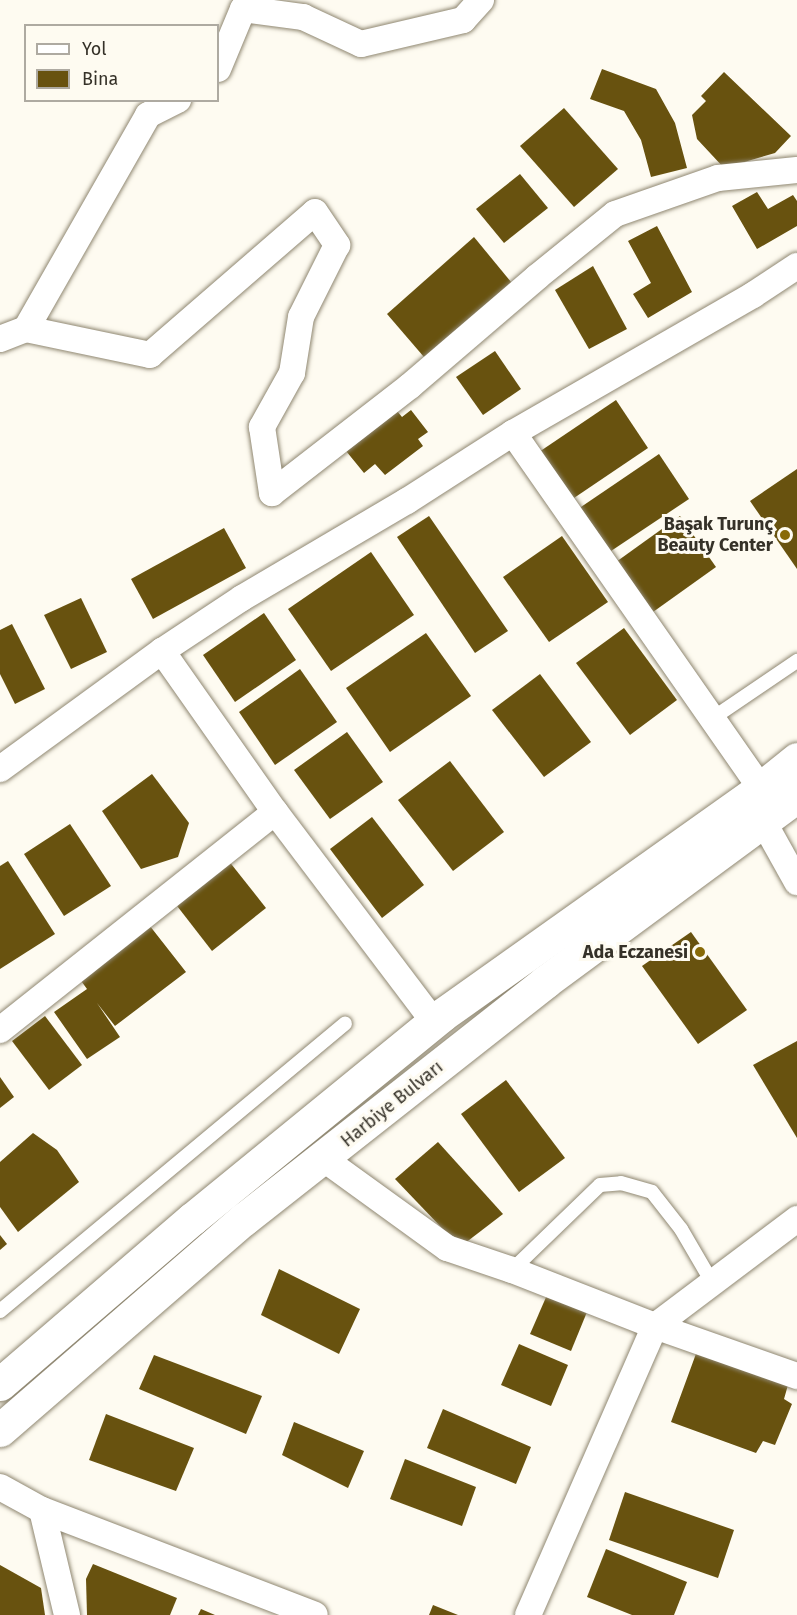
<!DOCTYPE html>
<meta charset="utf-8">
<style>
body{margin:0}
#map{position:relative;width:797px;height:1615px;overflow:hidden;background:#fefbf1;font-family:"Fira Sans",sans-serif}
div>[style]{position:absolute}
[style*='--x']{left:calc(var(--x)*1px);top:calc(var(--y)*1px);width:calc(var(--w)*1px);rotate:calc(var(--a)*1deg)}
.building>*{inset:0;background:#68520f}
.roads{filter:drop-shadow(0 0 2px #8f8771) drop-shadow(0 0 2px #8f8771)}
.service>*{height:14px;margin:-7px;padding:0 7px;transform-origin:7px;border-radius:7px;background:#fff}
.minor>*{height:26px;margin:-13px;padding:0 13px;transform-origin:13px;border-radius:13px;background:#fff}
.primary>*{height:33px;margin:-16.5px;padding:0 16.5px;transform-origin:16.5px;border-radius:16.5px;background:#fff}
.dots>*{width:16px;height:16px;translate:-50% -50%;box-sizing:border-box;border:3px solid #fefbf1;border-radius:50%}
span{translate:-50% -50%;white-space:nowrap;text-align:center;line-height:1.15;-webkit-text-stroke:6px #fefbf1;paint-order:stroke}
.poi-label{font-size:18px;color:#353128;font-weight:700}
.right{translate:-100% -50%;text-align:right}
.street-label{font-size:18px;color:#353128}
.legend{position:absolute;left:24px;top:24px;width:195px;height:78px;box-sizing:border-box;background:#fefbf1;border:2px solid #aeaaa1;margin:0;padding:8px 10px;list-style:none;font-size:18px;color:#353128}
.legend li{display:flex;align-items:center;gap:12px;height:30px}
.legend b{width:30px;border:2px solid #aeaaa1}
</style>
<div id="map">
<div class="building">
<div style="clip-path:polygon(602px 69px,656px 89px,675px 123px,687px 168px,651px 177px,641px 140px,624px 111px,590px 99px)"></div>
<div style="clip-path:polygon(724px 72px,791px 136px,775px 153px,724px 168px,697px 139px,692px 115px,706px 101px,701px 96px)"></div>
<div style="clip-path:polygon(564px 108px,618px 169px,574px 207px,520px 146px)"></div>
<div style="clip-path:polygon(520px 174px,548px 208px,504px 243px,476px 209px)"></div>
<div style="clip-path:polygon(757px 192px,768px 209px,793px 195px,797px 201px,797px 226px,757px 249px,732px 206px)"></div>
<div style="clip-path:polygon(657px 226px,692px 292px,648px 318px,633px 294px,651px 283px,628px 241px)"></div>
<div style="clip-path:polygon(474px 237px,516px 288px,430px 364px,387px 314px)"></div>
<div style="clip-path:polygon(593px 266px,627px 329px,589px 349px,555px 290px)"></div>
<div style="clip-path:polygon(495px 351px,521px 389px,483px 415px,456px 377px)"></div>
<div style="clip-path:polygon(616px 400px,648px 448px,571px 500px,539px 452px)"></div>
<div style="clip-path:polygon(393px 406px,402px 417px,411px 410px,428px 432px,418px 439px,423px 446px,385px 475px,375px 464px,364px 473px,342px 446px)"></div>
<div style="clip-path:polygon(659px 454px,689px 499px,608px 553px,578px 509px)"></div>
<div style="clip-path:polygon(797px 469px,797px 569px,750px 501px)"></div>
<div style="clip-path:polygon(429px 516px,508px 631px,475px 653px,397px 537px)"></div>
<div style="clip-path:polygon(680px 516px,716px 567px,653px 612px,616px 562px)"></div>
<div style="clip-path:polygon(224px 528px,246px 568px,153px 619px,131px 579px)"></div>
<div style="clip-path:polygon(562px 536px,608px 602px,549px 642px,503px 577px)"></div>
<div style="clip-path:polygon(371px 552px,414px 615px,331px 671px,288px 609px)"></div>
<div style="clip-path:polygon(81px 598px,107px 652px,71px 669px,44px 615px)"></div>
<div style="clip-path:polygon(264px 613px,296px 660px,235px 702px,203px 655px)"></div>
<div style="clip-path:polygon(12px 624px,45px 689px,15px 704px,0 674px,0 630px)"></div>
<div style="clip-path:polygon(624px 628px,677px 700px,630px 735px,576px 663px)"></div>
<div style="clip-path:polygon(426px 633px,471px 696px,390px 752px,346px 688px)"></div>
<div style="clip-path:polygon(300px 669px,337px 722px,275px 765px,239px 712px)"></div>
<div style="clip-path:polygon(540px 674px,591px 742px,544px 777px,492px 710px)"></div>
<div style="clip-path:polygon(347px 732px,383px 782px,330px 819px,294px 770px)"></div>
<div style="clip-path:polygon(450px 761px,504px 832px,453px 871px,398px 800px)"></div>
<div style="clip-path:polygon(152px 774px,189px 823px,178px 857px,141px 869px,102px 811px)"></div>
<div style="clip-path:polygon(372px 817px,424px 885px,382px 918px,330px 849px)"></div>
<div style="clip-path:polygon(70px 824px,111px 886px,64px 916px,24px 854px)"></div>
<div style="clip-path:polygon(228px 860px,266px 908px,212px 951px,174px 902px)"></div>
<div style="clip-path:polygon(8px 861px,55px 934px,0 969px,0 866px)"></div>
<div style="clip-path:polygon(146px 921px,186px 972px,115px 1026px,97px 1003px,120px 1037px,87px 1059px,54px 1012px,87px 989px,76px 974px)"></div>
<div style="clip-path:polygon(691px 932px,747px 1010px,698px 1044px,642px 966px)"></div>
<div style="clip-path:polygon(45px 1016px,82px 1065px,49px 1090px,12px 1041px)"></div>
<div style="clip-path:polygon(797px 1041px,797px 1138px,753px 1065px)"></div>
<div style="clip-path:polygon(0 1077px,14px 1097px,0 1108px)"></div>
<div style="clip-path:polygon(506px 1080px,565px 1158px,519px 1192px,461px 1114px)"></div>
<div style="clip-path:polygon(33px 1133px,57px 1150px,79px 1182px,18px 1232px,0 1207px,0 1162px)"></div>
<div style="clip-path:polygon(438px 1142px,503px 1214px,460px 1247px,395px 1179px)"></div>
<div style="clip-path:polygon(0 1235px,7px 1244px,0 1250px)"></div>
<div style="clip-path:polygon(279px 1269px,360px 1309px,339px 1354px,261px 1315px)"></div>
<div style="clip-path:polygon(547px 1295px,587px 1312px,571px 1351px,530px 1334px)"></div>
<div style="clip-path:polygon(519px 1344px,568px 1365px,551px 1406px,501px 1385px)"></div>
<div style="clip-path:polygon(697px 1351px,788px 1385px,784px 1399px,792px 1404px,775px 1445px,763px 1441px,756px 1453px,671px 1422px)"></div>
<div style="clip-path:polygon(154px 1355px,262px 1396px,246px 1434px,139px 1389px)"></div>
<div style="clip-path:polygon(443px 1409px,531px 1447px,516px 1484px,427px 1448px)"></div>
<div style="clip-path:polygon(106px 1414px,194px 1448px,176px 1491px,89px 1460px)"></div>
<div style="clip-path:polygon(294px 1422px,364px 1451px,348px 1488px,282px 1455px)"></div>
<div style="clip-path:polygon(405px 1459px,476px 1487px,462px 1526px,390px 1499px)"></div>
<div style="clip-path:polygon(625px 1492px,734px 1530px,718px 1578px,609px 1540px)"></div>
<div style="clip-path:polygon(606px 1549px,687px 1582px,674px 1615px,632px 1615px,587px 1597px)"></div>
<div style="clip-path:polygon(93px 1564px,177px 1598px,170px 1615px,87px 1615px,86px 1579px)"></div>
<div style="clip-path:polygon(0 1565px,41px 1588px,45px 1615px,0 1615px)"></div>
<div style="clip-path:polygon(433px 1605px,458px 1615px,429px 1615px)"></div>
<div style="clip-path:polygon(201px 1609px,215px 1615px,198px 1615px)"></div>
</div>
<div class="roads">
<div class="service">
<div style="--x:713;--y:718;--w:102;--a:-34.2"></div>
<div style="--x:512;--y:1270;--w:122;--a:-44"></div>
<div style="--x:600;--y:1185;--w:21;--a:-5"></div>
<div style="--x:621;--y:1183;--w:32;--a:16"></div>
<div style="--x:652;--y:1192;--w:47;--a:51.9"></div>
<div style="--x:681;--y:1229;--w:61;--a:59.7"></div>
<div style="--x:0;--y:1311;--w:449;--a:-39.8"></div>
</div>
<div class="minor">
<div style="--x:218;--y:69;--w:65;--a:-67.4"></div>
<div style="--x:243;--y:9;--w:61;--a:7.6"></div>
<div style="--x:303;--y:17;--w:64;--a:25"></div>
<div style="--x:361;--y:44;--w:105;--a:-13.2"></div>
<div style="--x:463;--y:20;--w:27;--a:-48"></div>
<div style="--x:26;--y:329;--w:246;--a:-60.3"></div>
<div style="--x:148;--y:115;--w:34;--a:-27"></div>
<div style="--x:0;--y:339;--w:28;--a:-21"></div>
<div style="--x:26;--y:329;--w:127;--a:11.8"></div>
<div style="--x:150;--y:355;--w:218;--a:-40.9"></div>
<div style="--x:315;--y:212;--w:40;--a:56"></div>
<div style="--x:337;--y:245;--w:80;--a:116.6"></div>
<div style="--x:301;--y:317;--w:57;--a:99.1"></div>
<div style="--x:292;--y:373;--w:62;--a:119.1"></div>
<div style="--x:262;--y:427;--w:67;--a:81.4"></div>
<div style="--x:272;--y:493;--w:175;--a:-37.8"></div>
<div style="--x:410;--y:386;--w:167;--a:-40.6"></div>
<div style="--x:537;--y:277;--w:100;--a:-38.9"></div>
<div style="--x:615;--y:214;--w:109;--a:-19.3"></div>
<div style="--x:718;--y:178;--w:79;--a:-5.8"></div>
<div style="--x:513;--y:433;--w:433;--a:55.1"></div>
<div style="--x:0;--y:769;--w:200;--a:-36.1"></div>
<div style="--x:763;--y:821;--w:70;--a:60.9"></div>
<div style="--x:434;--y:1022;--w:263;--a:-127.1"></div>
<div style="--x:275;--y:812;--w:197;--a:-125.1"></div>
<div style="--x:162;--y:651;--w:96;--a:-33.5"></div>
<div style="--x:242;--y:598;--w:191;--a:-30.5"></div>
<div style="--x:407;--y:501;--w:126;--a:-32.7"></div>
<div style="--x:513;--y:433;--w:277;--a:-29.9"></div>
<div style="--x:753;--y:295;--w:53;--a:-33.4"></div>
<div style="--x:0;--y:1030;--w:351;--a:-38.4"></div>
<div style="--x:324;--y:1159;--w:152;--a:35.9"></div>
<div style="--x:447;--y:1248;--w:69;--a:18.7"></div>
<div style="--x:512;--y:1270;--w:154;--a:21.4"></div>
<div style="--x:655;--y:1326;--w:151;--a:19.4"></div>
<div style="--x:0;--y:1487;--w:48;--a:28.7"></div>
<div style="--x:42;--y:1510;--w:108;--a:76.6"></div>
<div style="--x:42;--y:1510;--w:292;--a:21"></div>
<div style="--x:528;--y:1615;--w:316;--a:-66.3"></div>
<div style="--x:655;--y:1326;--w:178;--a:-37"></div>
</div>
<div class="primary">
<div style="--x:0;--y:1384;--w:253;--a:-40.7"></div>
<div style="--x:192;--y:1219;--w:323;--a:-39.2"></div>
<div style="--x:442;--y:1015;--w:392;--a:-35.4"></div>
<div style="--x:761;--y:788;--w:46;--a:-38.9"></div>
<div style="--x:0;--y:1430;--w:323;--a:-40.9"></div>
<div style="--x:244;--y:1219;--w:383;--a:-38.2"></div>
<div style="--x:545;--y:982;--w:313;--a:-36.4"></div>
</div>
</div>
<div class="dots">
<div style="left:785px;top:535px;background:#886a07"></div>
<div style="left:700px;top:952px;background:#886a07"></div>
</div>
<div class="poi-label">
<span class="right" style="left:773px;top:535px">Başak Turunç<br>Beauty Center</span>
<span class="right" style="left:688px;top:952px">Ada Eczanesi</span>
</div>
<div class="street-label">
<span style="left:392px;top:1104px;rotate:-39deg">Harbiye Bulvarı</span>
</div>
<ul class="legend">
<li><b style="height:8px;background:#fff"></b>Yol</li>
<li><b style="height:16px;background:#68520f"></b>Bina</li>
</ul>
</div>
